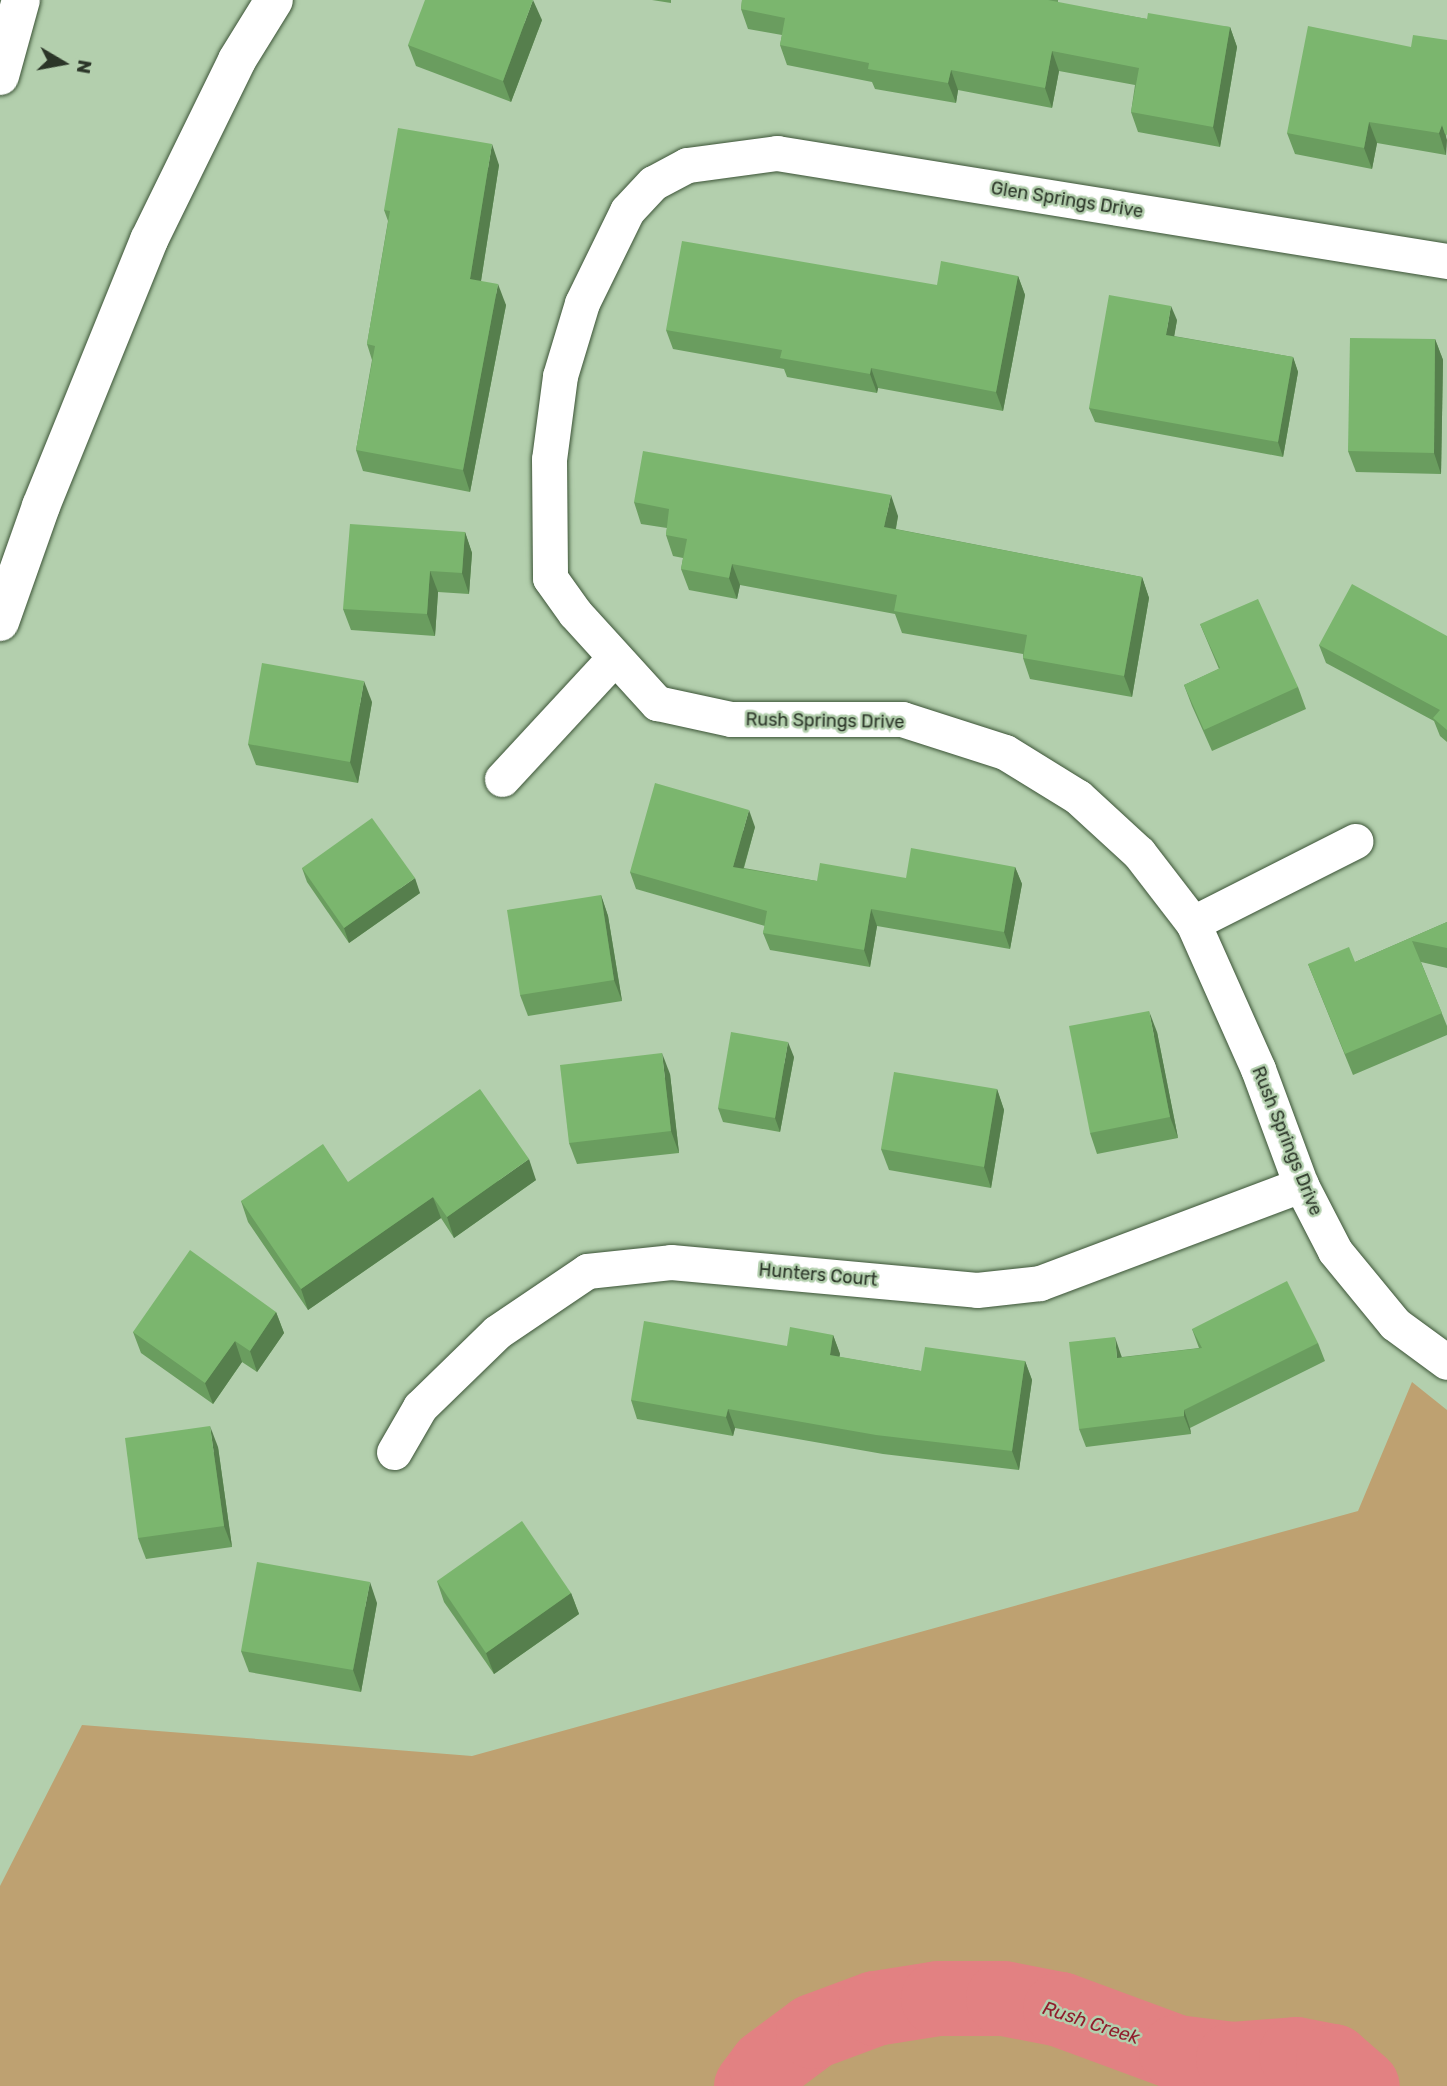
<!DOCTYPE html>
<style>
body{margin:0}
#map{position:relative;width:1447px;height:2086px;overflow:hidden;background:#b3cfad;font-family:Rubik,sans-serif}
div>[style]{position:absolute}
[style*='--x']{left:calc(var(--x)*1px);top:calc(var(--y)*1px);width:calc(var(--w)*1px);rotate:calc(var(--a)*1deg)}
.green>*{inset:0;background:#bea171}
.river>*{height:75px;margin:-37.5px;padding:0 37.5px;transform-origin:37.5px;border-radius:37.5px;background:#e28182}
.roads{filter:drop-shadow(0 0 2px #3c5437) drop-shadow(0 0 2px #3c5437)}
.street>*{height:35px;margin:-17.5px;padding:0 17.5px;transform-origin:17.5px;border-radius:17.5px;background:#fff}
.highway>*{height:38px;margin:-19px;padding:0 19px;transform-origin:19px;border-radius:19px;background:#fff}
.wall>*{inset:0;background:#6a9d5f}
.shaded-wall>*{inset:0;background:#567f4d}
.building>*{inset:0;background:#7bb66e}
span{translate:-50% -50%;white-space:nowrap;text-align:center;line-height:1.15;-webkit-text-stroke:5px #b3cfad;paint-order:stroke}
.street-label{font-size:18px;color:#2b3528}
.water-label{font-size:19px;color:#901d2c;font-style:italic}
.north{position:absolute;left:28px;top:28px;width:70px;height:70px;-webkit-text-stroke:5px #b3cfad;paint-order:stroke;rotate:100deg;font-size:19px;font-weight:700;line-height:28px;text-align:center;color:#2b3528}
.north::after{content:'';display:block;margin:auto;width:24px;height:32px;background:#2b3528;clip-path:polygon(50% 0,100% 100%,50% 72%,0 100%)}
</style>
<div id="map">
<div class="green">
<div style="clip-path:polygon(1412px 1382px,1447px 1410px,1447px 2086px,0 2086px,0 1886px,82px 1725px,472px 1756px,1358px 1511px)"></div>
</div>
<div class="river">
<div style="--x:751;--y:2086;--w:25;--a:-53"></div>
<div style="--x:766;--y:2066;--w:59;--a:-36.7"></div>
<div style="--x:813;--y:2031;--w:66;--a:-20.4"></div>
<div style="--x:875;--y:2008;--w:64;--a:-9"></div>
<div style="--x:938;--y:1998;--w:65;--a:0"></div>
<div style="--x:1003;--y:1998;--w:58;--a:10.9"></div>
<div style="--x:1060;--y:2009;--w:124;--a:20.3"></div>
<div style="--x:1176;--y:2052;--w:57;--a:7"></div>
<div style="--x:1233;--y:2059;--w:63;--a:-4.5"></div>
<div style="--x:1296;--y:2054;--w:38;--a:11"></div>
<div style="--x:1333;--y:2061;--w:38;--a:41"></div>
</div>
<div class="roads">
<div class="street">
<div style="--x:1447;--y:261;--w:679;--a:-170.84"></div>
<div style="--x:777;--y:153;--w:91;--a:172.4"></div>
<div style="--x:687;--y:165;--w:38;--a:152"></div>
<div style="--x:653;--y:183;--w:38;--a:133"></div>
<div style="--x:627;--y:211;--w:102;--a:116.1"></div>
<div style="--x:582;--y:303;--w:76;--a:106.8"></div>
<div style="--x:560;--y:376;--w:84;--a:97.5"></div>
<div style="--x:549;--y:459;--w:119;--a:89.5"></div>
<div style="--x:550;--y:578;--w:43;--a:54.5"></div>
<div style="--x:575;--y:613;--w:122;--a:47.7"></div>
<div style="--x:657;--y:703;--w:76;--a:12.2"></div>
<div style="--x:731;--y:719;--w:171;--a:0"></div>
<div style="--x:902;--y:719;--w:108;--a:17.8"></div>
<div style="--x:1005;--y:752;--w:86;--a:31.7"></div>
<div style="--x:1078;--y:797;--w:83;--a:42.6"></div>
<div style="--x:1139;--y:853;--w:88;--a:52.4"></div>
<div style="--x:1193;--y:923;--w:160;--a:66"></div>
<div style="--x:1258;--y:1069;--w:124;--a:69.7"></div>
<div style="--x:1301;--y:1185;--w:74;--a:62.7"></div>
<div style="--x:1335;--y:1251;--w:94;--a:50.6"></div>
<div style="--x:1395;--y:1324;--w:64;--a:36.2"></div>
<div style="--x:502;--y:779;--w:165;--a:-47.2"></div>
<div style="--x:1193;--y:923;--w:182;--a:-26.8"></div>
<div style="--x:394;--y:1452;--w:52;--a:-60"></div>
<div style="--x:420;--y:1407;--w:107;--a:-44.2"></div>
<div style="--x:497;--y:1332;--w:109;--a:-34.1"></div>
<div style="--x:587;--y:1271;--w:84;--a:-6.1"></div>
<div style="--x:671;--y:1262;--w:307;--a:5.2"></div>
<div style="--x:977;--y:1290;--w:63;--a:-6.3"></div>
<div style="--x:1040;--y:1283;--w:279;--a:-20.6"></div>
</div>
<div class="highway">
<div style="--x:0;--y:76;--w:79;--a:-74.6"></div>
<div style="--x:0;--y:622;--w:123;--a:-70.5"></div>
<div style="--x:41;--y:506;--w:287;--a:-67.9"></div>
<div style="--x:149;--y:240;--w:200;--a:-63.9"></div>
<div style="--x:237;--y:60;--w:70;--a:-58.3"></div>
</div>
</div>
<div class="wall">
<div style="clip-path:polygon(652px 0,671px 0,671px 3px)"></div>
<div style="clip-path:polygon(742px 0,1058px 0,1058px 3px,1147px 19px,1230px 27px,1237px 47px,1220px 147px,1138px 132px,1131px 112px,1135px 85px,1059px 71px,1052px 108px,958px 90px,956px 103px,875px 89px,872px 82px,787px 65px,780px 45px,782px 35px,748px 29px,741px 9px)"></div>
<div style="clip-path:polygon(542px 20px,511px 102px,416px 66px,408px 45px)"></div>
<div style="clip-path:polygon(1447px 40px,1446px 155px,1377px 143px,1372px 169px,1295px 154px,1287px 133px,1411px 47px)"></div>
<div style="clip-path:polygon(499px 165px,481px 281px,506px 305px,470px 492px,363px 471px,356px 450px,372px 360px,367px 344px,388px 221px,384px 210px)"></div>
<div style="clip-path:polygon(1018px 276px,1025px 295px,1003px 411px,878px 388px,877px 393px,787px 377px,784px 369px,673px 349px,666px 330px,937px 285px)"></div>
<div style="clip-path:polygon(1177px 320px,1174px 336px,1293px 357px,1298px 372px,1283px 457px,1095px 422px,1089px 408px)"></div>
<div style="clip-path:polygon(1435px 339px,1443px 360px,1441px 474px,1356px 472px,1348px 451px)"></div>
<div style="clip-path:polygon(634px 502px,898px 516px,896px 529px,1142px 577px,1149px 598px,1132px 697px,1030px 679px,1023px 658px,1023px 654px,902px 633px,895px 614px,740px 585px,737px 599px,689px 590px,681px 569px,683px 558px,673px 556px,666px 535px,667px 528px,641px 524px)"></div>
<div style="clip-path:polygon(465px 532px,472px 553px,469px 594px,438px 592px,435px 636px,351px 630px,343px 609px)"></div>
<div style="clip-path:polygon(1200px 624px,1298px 687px,1306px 709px,1212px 751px,1192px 706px,1184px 685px,1219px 669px)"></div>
<div style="clip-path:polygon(1447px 636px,1447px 742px,1440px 736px,1434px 721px,1326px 663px,1319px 645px)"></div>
<div style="clip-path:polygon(372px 702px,358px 783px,256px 765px,248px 744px)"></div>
<div style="clip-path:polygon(755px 827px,744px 868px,817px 881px,906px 878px,1015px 867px,1022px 884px,1010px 949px,877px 926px,870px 967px,770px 950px,763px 933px,765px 926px,636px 889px,630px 872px)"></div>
<div style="clip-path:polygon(302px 868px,420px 893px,349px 943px,307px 882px)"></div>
<div style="clip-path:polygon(601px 895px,608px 916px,622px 1001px,528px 1016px,520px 995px)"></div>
<div style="clip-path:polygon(1447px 922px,1447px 968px,1421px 962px,1447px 1026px,1447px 1035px,1353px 1075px,1308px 964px,1355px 962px)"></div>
<div style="clip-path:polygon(1157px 1032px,1178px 1138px,1097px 1154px,1090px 1133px)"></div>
<div style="clip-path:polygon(794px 1057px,780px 1132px,723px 1122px,718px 1108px)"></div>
<div style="clip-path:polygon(670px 1074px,679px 1153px,577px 1164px,569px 1143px)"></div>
<div style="clip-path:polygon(997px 1089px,1004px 1110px,991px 1188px,889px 1170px,881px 1149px)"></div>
<div style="clip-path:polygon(536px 1180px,454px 1238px,441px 1218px,308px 1310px,248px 1222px,241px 1201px,348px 1182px)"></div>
<div style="clip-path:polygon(276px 1312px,284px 1333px,257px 1372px,242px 1362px,213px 1404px,141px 1353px,133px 1332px)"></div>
<div style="clip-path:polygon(1192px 1329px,1318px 1343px,1325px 1361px,1190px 1428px,1191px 1434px,1086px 1447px,1079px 1429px,1121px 1355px,1122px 1357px,1199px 1348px)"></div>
<div style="clip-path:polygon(833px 1335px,840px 1354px,839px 1357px,921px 1371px,1025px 1361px,1032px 1380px,1019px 1470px,883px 1454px,735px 1428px,733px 1436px,637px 1419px,631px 1400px,787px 1346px)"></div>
<div style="clip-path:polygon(218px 1447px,232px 1547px,146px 1559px,138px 1538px)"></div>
<div style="clip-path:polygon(437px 1581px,571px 1593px,579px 1614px,494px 1674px,444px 1602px)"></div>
<div style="clip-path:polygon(377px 1603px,361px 1692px,249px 1672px,241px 1651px)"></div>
</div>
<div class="shaded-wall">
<div style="clip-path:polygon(533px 0,542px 20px,511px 102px,503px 81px)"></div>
<div style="clip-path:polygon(1230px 27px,1237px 47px,1220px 147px,1213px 127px)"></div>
<div style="clip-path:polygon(1052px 51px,1059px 71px,1052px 108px,1045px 88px)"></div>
<div style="clip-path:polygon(951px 70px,958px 90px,956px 103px,948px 83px)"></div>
<div style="clip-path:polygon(1369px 122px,1377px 143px,1372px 169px,1364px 148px)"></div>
<div style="clip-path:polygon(1442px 125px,1447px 140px,1446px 155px,1439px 133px)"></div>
<div style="clip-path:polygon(492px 144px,499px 165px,478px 300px,470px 279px)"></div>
<div style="clip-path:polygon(1018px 276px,1025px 295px,1003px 411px,996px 392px)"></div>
<div style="clip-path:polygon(498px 284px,506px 305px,470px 492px,463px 470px)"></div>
<div style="clip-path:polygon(1171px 306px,1177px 320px,1172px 349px,1166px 335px)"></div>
<div style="clip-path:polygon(1435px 339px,1443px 360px,1441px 474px,1434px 453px)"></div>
<div style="clip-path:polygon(1293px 357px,1298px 372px,1283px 457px,1278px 442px)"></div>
<div style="clip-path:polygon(871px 368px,878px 388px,877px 393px,870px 374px)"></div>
<div style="clip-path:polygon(891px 495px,898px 516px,892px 548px,884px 527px)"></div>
<div style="clip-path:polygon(465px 532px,472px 553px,469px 594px,462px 573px)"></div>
<div style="clip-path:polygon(732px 564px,740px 585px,737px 599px,729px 578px)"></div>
<div style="clip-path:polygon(430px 571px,438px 592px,435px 636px,427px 614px)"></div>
<div style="clip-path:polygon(1142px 577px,1149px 598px,1132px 697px,1124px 676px)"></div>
<div style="clip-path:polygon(364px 681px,372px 702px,358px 783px,350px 762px)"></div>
<div style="clip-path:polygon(749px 810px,755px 827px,739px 884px,733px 867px)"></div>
<div style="clip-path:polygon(1015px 867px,1022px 884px,1010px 949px,1004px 932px)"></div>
<div style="clip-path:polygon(415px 878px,420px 893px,349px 943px,344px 928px)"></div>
<div style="clip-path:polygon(601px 895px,608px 916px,622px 1001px,614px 980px)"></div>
<div style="clip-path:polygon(871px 909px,877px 926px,870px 967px,864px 950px)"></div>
<div style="clip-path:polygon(1149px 1011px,1157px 1032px,1178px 1138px,1170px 1117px)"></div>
<div style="clip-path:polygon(788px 1042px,794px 1057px,780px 1132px,775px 1118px)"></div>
<div style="clip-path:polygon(662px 1053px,670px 1074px,679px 1153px,671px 1131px)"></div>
<div style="clip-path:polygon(997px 1089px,1004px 1110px,991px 1188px,984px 1167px)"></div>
<div style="clip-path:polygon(529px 1159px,536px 1180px,454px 1238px,447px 1217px)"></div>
<div style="clip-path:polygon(433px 1197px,441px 1218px,308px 1310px,301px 1289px)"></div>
<div style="clip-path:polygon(276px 1312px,284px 1333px,257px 1372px,250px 1351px)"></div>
<div style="clip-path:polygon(833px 1335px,840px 1354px,836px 1374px,830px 1355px)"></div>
<div style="clip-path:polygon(1115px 1337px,1121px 1355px,1124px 1376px,1117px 1358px)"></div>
<div style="clip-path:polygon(235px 1341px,242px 1362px,213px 1404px,205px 1383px)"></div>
<div style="clip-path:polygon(1025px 1361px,1032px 1380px,1019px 1470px,1012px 1451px)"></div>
<div style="clip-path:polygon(728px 1409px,735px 1428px,733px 1436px,726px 1417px)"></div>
<div style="clip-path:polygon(1184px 1410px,1190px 1428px,1191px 1434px,1184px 1416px)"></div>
<div style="clip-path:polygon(210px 1426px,218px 1447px,232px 1547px,224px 1526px)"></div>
<div style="clip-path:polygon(370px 1582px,377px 1603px,361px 1692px,353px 1670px)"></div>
<div style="clip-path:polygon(571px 1593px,579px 1614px,494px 1674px,486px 1653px)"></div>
</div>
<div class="building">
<div style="clip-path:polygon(425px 0,533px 0,503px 81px,408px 45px)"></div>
<div style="clip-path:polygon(742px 0,1048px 0,1147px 19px,1148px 13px,1230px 27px,1213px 127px,1131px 112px,1139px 68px,1052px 51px,1045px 88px,951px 70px,948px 83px,868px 69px,869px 63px,780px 45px,785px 18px,741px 9px)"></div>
<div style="clip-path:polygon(1308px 26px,1411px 47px,1413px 35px,1447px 40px,1447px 135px,1445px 134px,1442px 125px,1439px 133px,1369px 122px,1364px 148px,1287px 133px)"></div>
<div style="clip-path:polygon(398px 128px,492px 144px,470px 279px,498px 284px,463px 470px,356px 450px,375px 346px,367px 344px,390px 211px,384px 210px)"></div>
<div style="clip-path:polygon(682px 241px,937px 285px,941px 261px,1018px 276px,996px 392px,871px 368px,870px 374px,780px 358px,782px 350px,666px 330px)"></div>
<div style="clip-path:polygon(1109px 295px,1171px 306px,1166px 335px,1293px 357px,1278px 442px,1089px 408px)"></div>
<div style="clip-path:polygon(1350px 338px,1435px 339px,1434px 453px,1348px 451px)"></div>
<div style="clip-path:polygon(643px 451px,891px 495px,884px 527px,1142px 577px,1124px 676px,1023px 658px,1027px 635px,894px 611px,897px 595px,732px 564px,729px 578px,681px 569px,687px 539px,666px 535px,669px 509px,634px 502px)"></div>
<div style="clip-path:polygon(350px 524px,465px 532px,462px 573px,430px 571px,427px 614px,343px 609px)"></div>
<div style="clip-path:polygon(1352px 584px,1447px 636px,1447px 730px,1433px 718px,1440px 710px,1319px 645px)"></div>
<div style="clip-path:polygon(1258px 599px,1298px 687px,1204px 730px,1184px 685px,1220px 668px,1200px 624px)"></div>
<div style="clip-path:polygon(262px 663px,364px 681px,350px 762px,248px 744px)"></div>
<div style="clip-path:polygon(655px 783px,749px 810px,733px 867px,817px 881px,820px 863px,906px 878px,911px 848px,1015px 867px,1004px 932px,871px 909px,864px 950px,763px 933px,767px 911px,630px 872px)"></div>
<div style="clip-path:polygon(372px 818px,415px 878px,344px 928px,302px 868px)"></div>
<div style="clip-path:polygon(601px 895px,614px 980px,520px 995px,507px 910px)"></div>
<div style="clip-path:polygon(1447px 922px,1447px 948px,1412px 941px,1442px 1013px,1345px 1054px,1308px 964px,1349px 947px,1355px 962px)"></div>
<div style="clip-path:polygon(1149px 1011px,1170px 1117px,1090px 1133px,1069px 1026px)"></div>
<div style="clip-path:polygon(731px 1032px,788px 1042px,775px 1118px,718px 1108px)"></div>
<div style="clip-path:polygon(662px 1053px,671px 1131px,569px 1143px,560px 1065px)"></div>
<div style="clip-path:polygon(894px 1072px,997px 1089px,984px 1167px,881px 1149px)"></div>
<div style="clip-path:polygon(480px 1089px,529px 1159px,447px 1217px,433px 1197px,301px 1289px,241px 1201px,323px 1144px,348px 1182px)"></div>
<div style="clip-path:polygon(190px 1250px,276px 1312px,250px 1351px,235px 1341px,205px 1383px,133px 1332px)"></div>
<div style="clip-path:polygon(1287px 1281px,1318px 1343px,1184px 1410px,1184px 1416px,1079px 1429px,1069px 1342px,1115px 1337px,1117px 1358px,1202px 1348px,1192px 1329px)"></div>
<div style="clip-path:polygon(644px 1321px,787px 1346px,790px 1327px,833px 1335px,830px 1355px,921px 1371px,925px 1347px,1025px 1361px,1012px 1451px,876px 1435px,728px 1409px,726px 1417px,631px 1400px)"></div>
<div style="clip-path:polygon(210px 1426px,224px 1526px,138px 1538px,125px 1438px)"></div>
<div style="clip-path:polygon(522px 1521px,571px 1593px,486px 1653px,437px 1581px)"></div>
<div style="clip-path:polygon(257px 1562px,370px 1582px,353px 1670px,241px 1651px)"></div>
</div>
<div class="street-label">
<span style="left:1067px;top:200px;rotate:9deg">Glen Springs Drive</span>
<span style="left:825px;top:721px;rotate:1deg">Rush Springs Drive</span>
<span style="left:1287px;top:1141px;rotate:68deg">Rush Springs Drive</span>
<span style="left:818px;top:1275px;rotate:5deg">Hunters Court</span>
</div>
<div class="water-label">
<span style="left:1091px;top:2023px;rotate:18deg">Rush Creek</span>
</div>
<div class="north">N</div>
</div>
